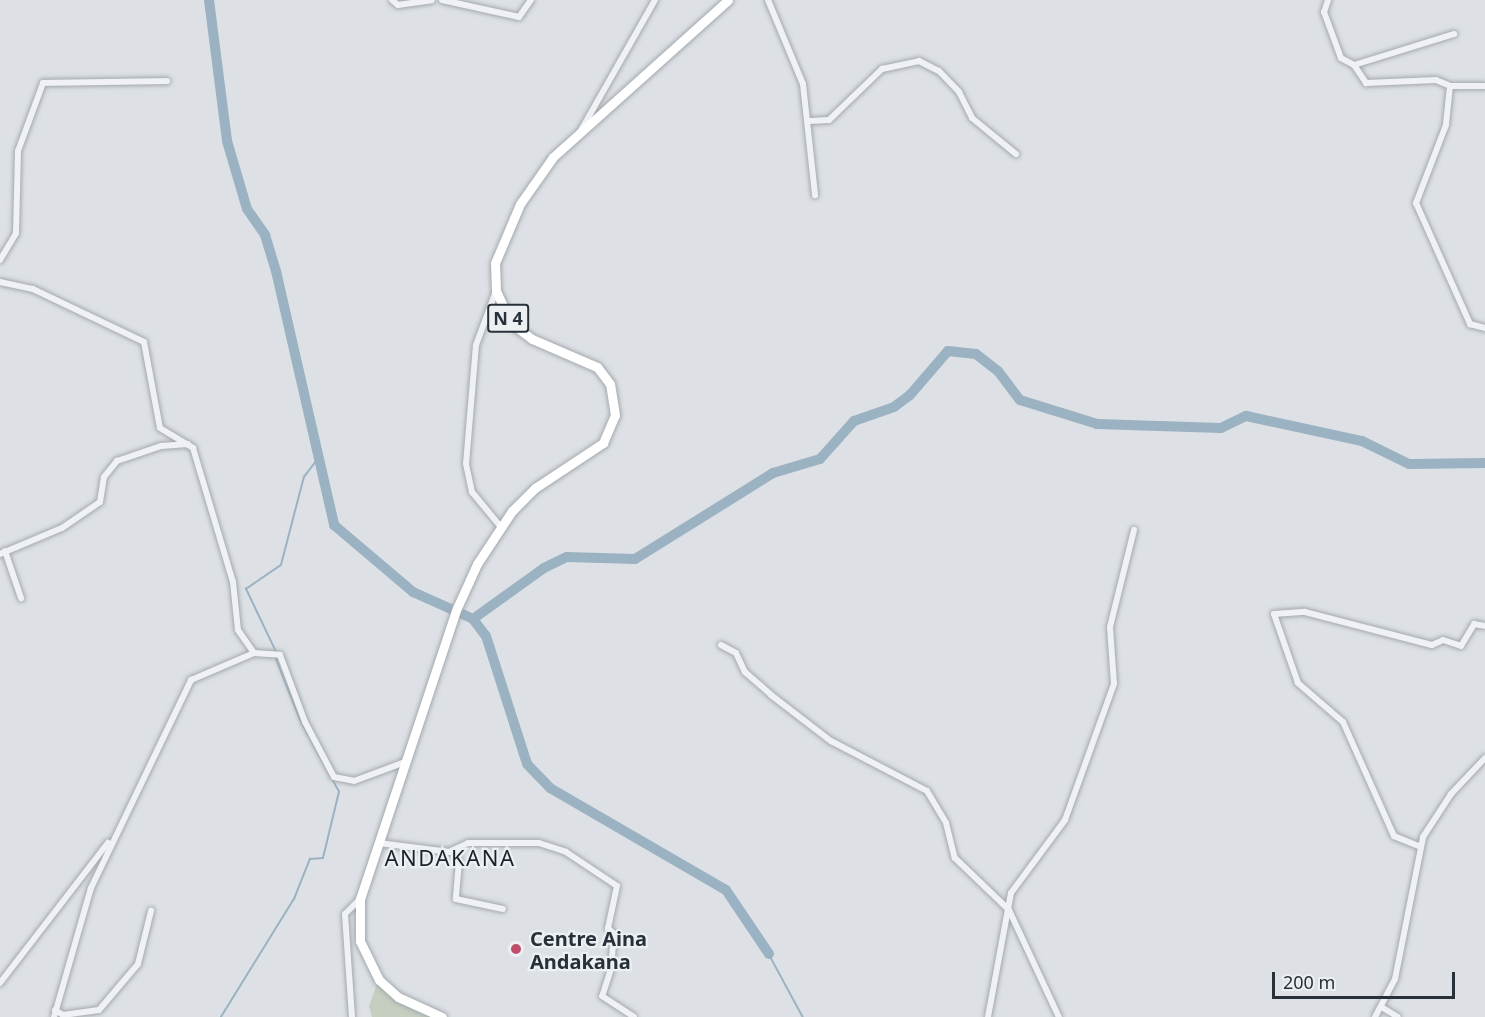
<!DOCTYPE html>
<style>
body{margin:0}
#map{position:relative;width:1485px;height:1017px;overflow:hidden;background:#dde1e5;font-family:"Noto Sans",sans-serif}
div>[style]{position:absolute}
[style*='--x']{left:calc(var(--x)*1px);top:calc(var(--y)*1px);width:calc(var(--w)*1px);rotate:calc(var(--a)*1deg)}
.green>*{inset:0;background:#c5cebf}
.stream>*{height:1.5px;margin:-0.75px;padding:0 0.75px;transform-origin:0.75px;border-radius:0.75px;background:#9bb2c2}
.river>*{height:10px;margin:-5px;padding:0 5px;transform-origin:5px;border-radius:5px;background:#9bb2c2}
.roads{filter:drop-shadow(0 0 2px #a3a9ae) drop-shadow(0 0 2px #a3a9ae)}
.street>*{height:6px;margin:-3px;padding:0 3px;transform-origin:3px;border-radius:3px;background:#eff1f4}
.primary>*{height:9px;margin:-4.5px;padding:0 4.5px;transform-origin:4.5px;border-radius:4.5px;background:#fff}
.dots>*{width:16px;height:16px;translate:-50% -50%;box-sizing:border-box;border:3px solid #ecf0f3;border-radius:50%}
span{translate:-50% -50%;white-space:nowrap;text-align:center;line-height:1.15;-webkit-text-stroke:4.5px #ecf0f3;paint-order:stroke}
.shield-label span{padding:2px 4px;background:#ecf0f3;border:2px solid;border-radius:4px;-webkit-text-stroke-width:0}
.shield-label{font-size:18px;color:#28313a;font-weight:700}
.poi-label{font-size:20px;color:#28313a;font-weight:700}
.left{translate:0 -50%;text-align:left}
.quarter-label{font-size:22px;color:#1a222b;letter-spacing:1.5px}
.scale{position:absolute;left:1272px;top:972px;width:183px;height:27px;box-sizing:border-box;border:3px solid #28313a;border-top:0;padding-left:8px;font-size:18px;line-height:21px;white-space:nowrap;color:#28313a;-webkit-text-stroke:4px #ecf0f3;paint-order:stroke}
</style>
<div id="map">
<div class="green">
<div style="clip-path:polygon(377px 984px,396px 998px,432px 1017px,372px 1017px,369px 1006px)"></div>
</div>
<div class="stream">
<div style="--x:276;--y:652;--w:70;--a:-115.5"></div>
<div style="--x:246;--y:589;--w:42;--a:-34.4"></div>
<div style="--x:281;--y:565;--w:91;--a:-75.4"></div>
<div style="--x:304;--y:477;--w:20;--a:-53"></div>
<div style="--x:769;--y:954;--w:72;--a:61.6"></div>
<div style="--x:221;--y:1017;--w:139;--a:-58.3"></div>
<div style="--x:294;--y:899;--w:43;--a:-68.2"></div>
<div style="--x:310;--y:859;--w:13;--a:-4"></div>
<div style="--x:323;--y:858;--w:68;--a:-76.4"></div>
<div style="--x:339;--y:792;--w:82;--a:-118.4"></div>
<div style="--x:300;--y:720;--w:68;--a:-111.6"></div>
</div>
<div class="river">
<div style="--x:209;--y:0;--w:142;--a:82.7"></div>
<div style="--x:227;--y:141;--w:71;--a:73.6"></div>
<div style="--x:247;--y:209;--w:32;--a:55"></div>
<div style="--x:265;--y:235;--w:38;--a:73"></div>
<div style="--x:276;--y:271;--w:261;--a:77.1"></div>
<div style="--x:334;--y:525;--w:104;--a:40.3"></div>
<div style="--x:413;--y:592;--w:66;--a:24.2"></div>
<div style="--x:473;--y:619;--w:21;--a:53"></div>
<div style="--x:486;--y:636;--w:134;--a:72.2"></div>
<div style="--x:527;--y:764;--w:33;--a:46"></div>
<div style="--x:550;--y:788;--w:203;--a:30.1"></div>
<div style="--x:726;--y:890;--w:77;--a:56.1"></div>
<div style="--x:473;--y:619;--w:87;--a:-35.7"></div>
<div style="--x:544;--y:568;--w:25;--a:-26"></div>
<div style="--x:567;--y:557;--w:68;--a:1.7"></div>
<div style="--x:635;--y:559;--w:163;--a:-31.9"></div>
<div style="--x:773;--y:473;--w:49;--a:-16.6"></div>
<div style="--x:820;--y:459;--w:51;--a:-48.2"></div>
<div style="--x:854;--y:421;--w:42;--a:-19.3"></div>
<div style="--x:894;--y:407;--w:20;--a:-37"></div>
<div style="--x:910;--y:395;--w:58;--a:-49.2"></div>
<div style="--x:948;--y:351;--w:28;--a:6"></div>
<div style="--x:976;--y:354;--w:28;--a:38"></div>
<div style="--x:998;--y:371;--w:36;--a:53"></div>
<div style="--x:1020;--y:400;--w:81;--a:17.3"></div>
<div style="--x:1097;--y:424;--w:124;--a:1.8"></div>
<div style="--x:1221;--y:428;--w:28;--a:-26"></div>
<div style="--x:1246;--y:416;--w:119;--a:12.2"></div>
<div style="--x:1362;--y:441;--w:52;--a:26.1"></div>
<div style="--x:1409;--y:464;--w:76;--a:-0.8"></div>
</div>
<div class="roads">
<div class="street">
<div style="--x:392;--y:0;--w:8;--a:40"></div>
<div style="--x:398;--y:5;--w:34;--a:-8"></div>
<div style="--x:442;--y:0;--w:79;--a:12.4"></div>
<div style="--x:519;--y:17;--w:21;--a:-55"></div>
<div style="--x:768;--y:0;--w:91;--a:67.4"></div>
<div style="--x:803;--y:84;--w:112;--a:83.8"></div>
<div style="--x:1328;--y:0;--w:13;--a:108"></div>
<div style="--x:1324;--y:12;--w:49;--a:69.7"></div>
<div style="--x:1341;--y:58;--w:15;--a:28"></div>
<div style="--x:1354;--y:65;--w:22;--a:56"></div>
<div style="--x:1366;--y:83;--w:70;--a:-2.5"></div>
<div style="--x:1436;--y:80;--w:15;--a:23"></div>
<div style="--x:1450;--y:86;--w:39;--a:96"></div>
<div style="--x:1446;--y:125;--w:84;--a:111"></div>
<div style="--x:1416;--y:203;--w:133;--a:65.9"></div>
<div style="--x:1470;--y:324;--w:16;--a:15"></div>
<div style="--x:1354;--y:65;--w:105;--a:-17.2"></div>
<div style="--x:1450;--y:86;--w:35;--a:0"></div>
<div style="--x:810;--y:121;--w:19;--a:-3"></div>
<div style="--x:829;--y:120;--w:74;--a:-43.9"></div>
<div style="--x:882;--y:69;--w:38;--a:-12"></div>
<div style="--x:919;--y:61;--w:22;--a:27"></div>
<div style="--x:939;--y:71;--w:29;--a:46"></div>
<div style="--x:959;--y:92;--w:29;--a:63"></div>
<div style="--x:972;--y:118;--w:57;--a:39.3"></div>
<div style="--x:580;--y:132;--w:152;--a:-60.4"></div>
<div style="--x:0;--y:260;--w:31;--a:-59"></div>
<div style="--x:16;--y:233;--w:82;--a:-88.6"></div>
<div style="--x:18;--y:151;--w:72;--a:-69.8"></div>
<div style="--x:43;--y:83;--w:124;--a:-0.9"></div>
<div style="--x:0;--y:282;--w:34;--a:12"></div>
<div style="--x:33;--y:289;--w:123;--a:25.5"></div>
<div style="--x:144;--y:342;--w:87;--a:79.5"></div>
<div style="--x:160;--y:428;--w:39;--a:31"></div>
<div style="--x:193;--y:448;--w:140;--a:73.4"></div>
<div style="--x:233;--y:582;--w:48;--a:84.1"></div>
<div style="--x:238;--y:630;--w:28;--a:55"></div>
<div style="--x:496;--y:291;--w:58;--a:110.3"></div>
<div style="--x:476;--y:345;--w:119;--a:94.8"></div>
<div style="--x:466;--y:464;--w:29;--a:78"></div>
<div style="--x:472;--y:492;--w:44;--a:50.5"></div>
<div style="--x:5;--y:551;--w:50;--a:71.2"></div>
<div style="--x:0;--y:554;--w:67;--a:-22.8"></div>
<div style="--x:62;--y:528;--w:46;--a:-34.4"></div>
<div style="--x:100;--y:502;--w:25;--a:-81"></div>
<div style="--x:104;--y:477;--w:21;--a:-51"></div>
<div style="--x:117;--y:461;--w:46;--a:-18.8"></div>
<div style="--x:161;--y:446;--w:27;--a:-4"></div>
<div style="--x:721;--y:645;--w:17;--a:28"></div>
<div style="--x:736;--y:653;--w:21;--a:65"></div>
<div style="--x:745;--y:672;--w:35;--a:41"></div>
<div style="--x:771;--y:695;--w:76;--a:37.5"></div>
<div style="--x:831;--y:741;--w:108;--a:27.5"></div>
<div style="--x:927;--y:791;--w:37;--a:59"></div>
<div style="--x:946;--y:823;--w:36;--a:76"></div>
<div style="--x:955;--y:858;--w:75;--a:43.9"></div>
<div style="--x:1009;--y:910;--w:118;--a:65"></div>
<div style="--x:379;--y:843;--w:71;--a:7.3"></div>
<div style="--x:449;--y:852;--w:21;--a:-25"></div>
<div style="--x:468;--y:843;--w:71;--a:0"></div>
<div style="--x:539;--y:843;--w:28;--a:18"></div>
<div style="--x:566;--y:852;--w:61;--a:33.7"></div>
<div style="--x:617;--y:886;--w:43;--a:102.1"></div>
<div style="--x:608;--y:928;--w:8;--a:45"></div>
<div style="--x:614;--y:934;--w:35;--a:95"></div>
<div style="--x:611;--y:969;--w:28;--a:108"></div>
<div style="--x:602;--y:996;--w:38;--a:33"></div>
<div style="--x:1421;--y:847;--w:29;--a:-158"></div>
<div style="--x:1394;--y:836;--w:125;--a:-114.1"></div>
<div style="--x:1343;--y:722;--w:60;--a:-139.1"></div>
<div style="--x:1298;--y:683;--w:73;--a:-109.2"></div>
<div style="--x:1274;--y:614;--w:31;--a:-4"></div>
<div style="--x:1305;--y:612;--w:131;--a:14.6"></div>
<div style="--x:1432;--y:645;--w:12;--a:-24"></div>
<div style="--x:1443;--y:640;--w:19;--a:18"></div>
<div style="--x:1461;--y:646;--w:26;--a:-59"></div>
<div style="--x:1474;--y:624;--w:11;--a:10"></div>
<div style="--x:454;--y:850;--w:13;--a:67"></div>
<div style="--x:459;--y:862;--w:37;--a:95"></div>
<div style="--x:456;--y:899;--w:48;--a:12"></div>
<div style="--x:0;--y:983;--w:177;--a:-52.4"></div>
<div style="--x:1383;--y:1008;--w:17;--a:31"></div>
<div style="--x:55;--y:1010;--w:9;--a:32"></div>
<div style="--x:63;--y:1015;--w:36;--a:-8"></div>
<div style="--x:99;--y:1010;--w:60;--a:-49.7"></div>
<div style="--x:138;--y:964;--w:55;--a:-76.2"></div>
<div style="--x:54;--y:1017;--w:134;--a:-74"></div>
<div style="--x:91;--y:888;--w:231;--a:-64.3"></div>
<div style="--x:191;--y:680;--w:69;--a:-23.2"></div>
<div style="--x:254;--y:653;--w:26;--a:4"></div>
<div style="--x:280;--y:655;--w:72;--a:69.5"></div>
<div style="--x:305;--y:722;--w:62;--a:62.2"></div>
<div style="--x:334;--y:777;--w:20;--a:11"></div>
<div style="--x:354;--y:781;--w:54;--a:-20.4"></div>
<div style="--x:352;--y:1017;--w:103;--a:-93.9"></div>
<div style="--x:345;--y:914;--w:21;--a:-45"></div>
<div style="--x:988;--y:1017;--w:126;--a:-79.5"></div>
<div style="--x:1011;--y:893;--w:91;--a:-53.5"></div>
<div style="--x:1065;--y:820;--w:145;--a:-70.2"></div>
<div style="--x:1114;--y:684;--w:57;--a:-94"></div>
<div style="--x:1110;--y:627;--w:100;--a:-76.1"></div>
<div style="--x:1375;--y:1017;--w:43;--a:-62.2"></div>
<div style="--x:1395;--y:979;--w:145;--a:-78.8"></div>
<div style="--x:1423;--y:837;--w:51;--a:-56.9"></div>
<div style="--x:1451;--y:794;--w:50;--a:-46.6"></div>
</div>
<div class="primary">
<div style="--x:442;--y:1017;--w:48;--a:-155.6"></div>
<div style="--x:398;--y:997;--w:25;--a:-138"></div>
<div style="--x:379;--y:980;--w:43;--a:-116"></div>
<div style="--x:360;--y:941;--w:42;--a:-90"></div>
<div style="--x:360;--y:899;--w:307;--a:-71.6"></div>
<div style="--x:457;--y:608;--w:48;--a:-65.6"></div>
<div style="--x:477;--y:564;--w:64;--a:-56.6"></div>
<div style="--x:512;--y:511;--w:33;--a:-45"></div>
<div style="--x:535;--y:488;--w:82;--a:-33.5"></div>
<div style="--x:603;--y:443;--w:30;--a:-67"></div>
<div style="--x:615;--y:415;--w:31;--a:-99"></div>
<div style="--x:610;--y:384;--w:21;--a:-127"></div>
<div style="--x:597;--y:367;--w:71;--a:-156.7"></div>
<div style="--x:532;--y:339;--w:26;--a:-143"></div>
<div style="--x:511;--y:323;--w:35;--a:-115"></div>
<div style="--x:496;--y:291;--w:28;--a:-92"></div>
<div style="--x:495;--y:263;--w:64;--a:-67"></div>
<div style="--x:520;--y:204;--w:57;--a:-54.9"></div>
<div style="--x:553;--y:157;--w:235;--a:-41.9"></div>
</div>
</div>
<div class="dots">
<div style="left:516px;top:949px;background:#bf4d6b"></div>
</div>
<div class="shield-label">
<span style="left:508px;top:318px">N 4</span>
</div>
<div class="poi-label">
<span class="left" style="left:530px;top:950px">Centre Aina<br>Andakana</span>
</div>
<div class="quarter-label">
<span style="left:450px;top:858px">ANDAKANA</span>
</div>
<div class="scale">200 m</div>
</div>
